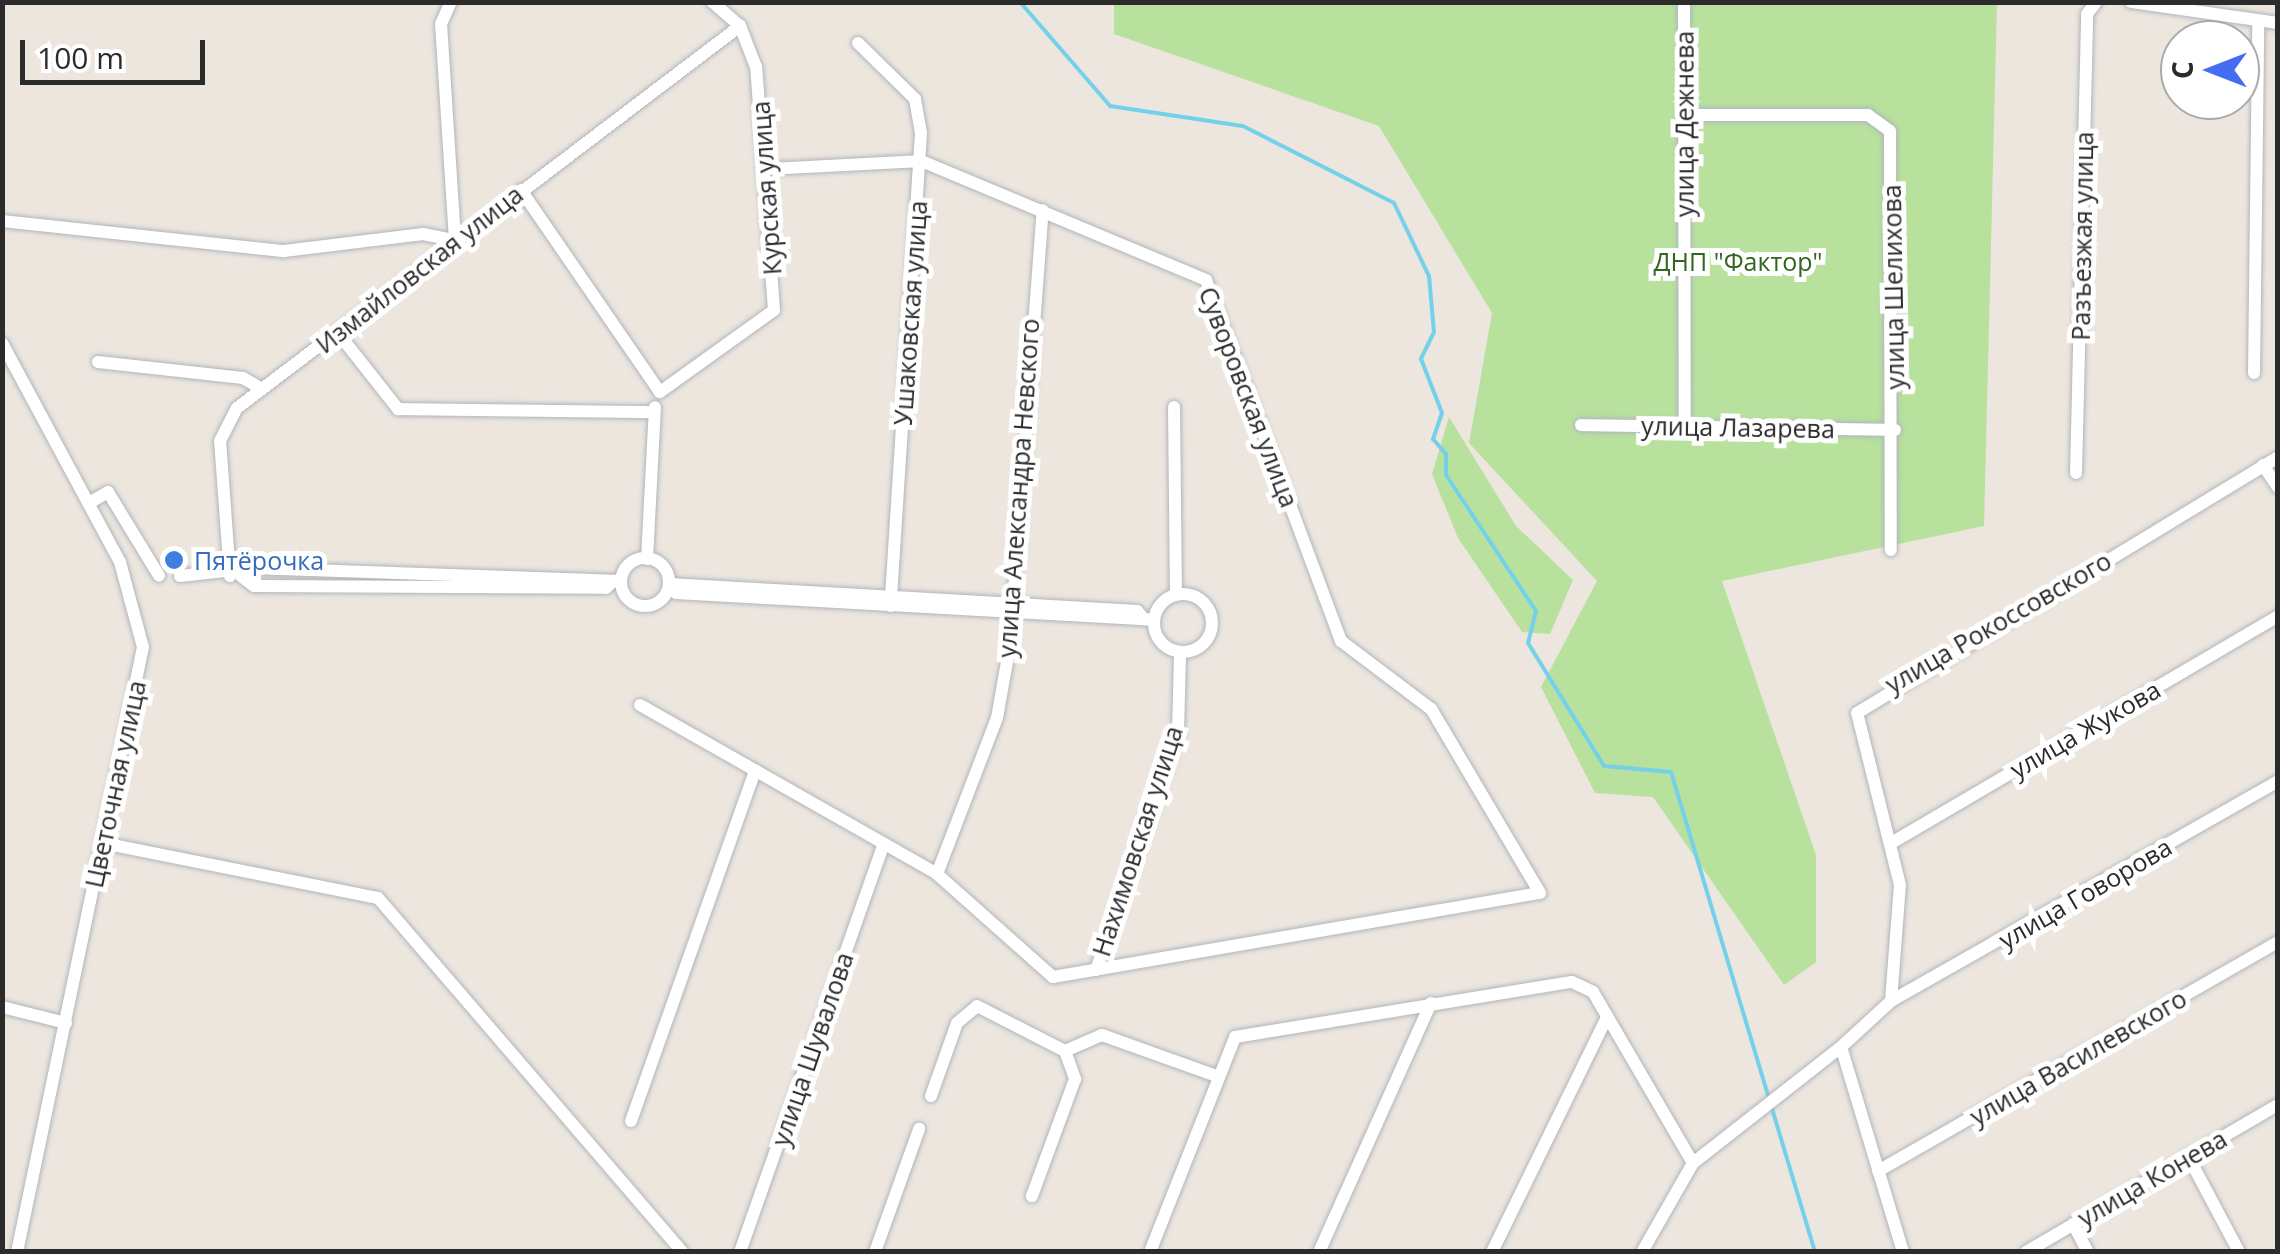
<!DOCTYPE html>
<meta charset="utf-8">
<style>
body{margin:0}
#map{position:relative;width:2280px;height:1254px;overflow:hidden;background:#ece6de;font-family:"Open Sans",sans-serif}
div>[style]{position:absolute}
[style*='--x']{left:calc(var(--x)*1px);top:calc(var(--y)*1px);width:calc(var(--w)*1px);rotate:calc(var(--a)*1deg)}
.green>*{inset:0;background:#b7e19d}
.stream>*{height:4px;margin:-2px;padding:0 2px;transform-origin:2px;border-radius:2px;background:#75d1ea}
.roads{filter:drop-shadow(0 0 2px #b1b5be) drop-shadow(0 0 2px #b1b5be)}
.street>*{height:12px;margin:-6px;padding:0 6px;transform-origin:6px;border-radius:6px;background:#fff}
.street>.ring{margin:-6px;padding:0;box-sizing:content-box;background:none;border:12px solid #fff;border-radius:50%}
.dots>*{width:28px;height:28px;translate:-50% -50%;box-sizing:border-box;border:5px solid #fff;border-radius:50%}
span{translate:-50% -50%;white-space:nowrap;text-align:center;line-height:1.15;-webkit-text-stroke:10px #fff;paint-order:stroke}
.street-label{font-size:25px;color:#2b2b2b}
.park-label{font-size:25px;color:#30661d}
.shop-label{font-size:25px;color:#366cbe}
.left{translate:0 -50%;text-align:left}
.frame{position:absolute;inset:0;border:5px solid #2b2b2b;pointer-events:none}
.north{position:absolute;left:2160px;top:20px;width:100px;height:100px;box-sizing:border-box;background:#fff;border:2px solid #aaa;border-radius:50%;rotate:270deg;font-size:28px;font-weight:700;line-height:40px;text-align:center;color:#2b2b2b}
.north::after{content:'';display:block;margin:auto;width:35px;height:45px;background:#446df3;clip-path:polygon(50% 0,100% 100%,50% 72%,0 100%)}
.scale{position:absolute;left:20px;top:40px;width:185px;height:45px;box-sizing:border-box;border:5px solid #2b2b2b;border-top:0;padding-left:12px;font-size:30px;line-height:35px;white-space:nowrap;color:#2b2b2b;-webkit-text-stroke:8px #fff;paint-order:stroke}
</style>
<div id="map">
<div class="green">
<div style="clip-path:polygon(1114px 2px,1997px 3px,1984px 526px,1722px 581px,1816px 855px,1816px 962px,1784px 985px,1653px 797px,1595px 793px,1541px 687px,1597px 581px,1469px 443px,1492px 313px,1379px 126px,1114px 34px)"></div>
<div style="clip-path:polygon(1449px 417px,1516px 526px,1573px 580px,1550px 634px,1522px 632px,1458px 538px,1432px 474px)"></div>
</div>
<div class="stream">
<div style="--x:1020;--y:2;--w:138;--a:49.1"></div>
<div style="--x:1110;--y:106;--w:134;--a:8.6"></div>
<div style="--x:1243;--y:126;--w:169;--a:27"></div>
<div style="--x:1394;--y:203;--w:81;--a:64.4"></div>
<div style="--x:1429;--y:276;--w:56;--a:84.9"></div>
<div style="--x:1434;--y:332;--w:30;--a:116"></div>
<div style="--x:1421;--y:359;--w:58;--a:68.7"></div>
<div style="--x:1442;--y:413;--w:28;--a:109"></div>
<div style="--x:1433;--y:439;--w:20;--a:49"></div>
<div style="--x:1446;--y:454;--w:21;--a:90"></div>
<div style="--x:1446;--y:475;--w:163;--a:56.5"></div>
<div style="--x:1536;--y:611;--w:33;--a:104"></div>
<div style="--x:1528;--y:643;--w:145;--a:58.3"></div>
<div style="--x:1604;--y:766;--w:67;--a:5.1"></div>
<div style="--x:1671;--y:772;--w:501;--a:73.3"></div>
</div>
<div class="roads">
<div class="street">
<div style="--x:1684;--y:2;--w:423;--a:89.9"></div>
<div style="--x:2131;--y:2;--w:148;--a:8.1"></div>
<div style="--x:858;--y:43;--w:80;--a:44.5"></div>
<div style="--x:915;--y:99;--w:35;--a:80"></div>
<div style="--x:921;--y:133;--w:474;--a:93.7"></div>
<div style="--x:1686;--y:115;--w:182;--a:0"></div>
<div style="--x:1868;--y:115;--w:27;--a:36"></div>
<div style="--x:1890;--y:131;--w:419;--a:89.9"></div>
<div style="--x:521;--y:190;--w:245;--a:55.5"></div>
<div style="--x:2;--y:221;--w:284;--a:6.1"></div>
<div style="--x:284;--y:251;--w:140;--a:-7"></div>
<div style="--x:423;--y:234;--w:33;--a:11"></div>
<div style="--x:455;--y:240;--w:216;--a:-93.7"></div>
<div style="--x:441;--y:24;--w:24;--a:-66"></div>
<div style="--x:338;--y:333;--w:97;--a:51.7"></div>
<div style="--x:398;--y:409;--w:256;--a:0.7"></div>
<div style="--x:2;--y:343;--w:249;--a:61.7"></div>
<div style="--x:120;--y:562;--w:88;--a:74.9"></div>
<div style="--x:143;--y:647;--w:618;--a:101.76"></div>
<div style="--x:98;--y:362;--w:146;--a:6.3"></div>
<div style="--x:243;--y:378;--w:22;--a:30"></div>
<div style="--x:2254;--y:373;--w:352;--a:-89.3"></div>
<div style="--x:660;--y:392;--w:140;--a:-35.7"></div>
<div style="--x:774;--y:310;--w:244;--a:-94.2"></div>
<div style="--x:756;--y:67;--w:44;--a:-111.3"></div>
<div style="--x:740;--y:26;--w:37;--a:-139"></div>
<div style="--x:1174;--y:407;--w:187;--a:89.4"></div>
<div style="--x:1581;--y:425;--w:314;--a:0.9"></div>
<div style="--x:2263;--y:465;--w:27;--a:56"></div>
<div style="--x:2076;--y:473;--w:459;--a:-88.6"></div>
<div style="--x:2087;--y:14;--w:15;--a:-53"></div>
<div style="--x:89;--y:503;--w:22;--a:-30"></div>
<div style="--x:108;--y:492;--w:98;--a:58.7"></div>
<div class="ring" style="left:621px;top:558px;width:36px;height:36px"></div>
<div style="--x:647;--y:559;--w:152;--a:-87"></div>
<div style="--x:180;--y:576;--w:72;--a:-6.3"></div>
<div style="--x:252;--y:568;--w:369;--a:2"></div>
<div style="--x:230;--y:576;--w:135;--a:-94.2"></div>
<div style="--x:220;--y:441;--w:37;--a:-63"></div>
<div style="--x:237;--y:408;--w:632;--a:-37.21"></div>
<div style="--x:241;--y:576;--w:16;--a:38"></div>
<div style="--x:254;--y:586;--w:352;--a:0.3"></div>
<div style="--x:606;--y:588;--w:10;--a:-45"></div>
<div style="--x:669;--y:584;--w:469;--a:3.3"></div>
<div style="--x:1137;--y:611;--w:11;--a:49"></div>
<div style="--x:673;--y:584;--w:9;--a:72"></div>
<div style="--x:676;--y:593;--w:478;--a:3.2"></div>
<div class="ring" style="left:1154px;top:594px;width:46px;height:46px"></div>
<div style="--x:640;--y:705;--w:342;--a:29.6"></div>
<div style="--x:937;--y:874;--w:155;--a:41.6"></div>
<div style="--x:1053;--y:977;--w:494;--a:-9.8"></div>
<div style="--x:1540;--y:893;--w:214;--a:-120.6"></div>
<div style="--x:1431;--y:709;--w:113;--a:-142.9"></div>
<div style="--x:1341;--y:641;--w:385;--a:-110.5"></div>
<div style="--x:1206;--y:280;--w:309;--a:-157.3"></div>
<div style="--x:921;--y:161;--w:154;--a:177"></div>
<div style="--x:1893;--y:842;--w:446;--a:-30.4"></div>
<div style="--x:103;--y:843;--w:280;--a:11.3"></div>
<div style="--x:378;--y:898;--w:467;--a:49.3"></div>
<div style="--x:937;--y:874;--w:167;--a:-69"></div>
<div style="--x:997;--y:718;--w:74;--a:-79.9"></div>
<div style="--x:1010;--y:645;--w:436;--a:-85.7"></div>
<div style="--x:1096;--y:970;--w:252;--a:-71"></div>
<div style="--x:1178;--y:732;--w:79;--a:-88.5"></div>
<div style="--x:1891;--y:1001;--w:445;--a:-29.6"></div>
<div style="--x:2;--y:1007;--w:66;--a:14"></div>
<div style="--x:1065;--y:1051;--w:40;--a:-23.4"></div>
<div style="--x:1102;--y:1035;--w:119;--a:19.7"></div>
<div style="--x:931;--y:1096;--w:77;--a:-70.4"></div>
<div style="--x:957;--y:1023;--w:26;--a:-40"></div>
<div style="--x:977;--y:1006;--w:99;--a:27.1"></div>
<div style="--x:1065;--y:1051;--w:30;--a:70"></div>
<div style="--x:1075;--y:1079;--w:125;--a:110.2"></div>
<div style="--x:631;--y:1121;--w:372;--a:-70.5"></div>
<div style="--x:2188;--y:1156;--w:109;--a:62"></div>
<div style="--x:1693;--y:1163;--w:188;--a:-38.1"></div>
<div style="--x:1878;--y:1171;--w:461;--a:-29.8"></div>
<div style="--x:2073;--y:1224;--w:32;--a:62"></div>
<div style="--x:740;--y:1252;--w:430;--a:-70.6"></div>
<div style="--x:875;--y:1252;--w:131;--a:-70.3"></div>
<div style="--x:1150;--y:1252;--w:231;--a:-68.4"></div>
<div style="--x:1235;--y:1037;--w:341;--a:-9.3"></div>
<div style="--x:1572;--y:982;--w:23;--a:25"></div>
<div style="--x:1593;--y:992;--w:198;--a:59.7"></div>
<div style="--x:1693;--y:1163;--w:103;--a:119.8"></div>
<div style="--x:1319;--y:1252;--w:273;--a:-65.8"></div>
<div style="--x:1492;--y:1252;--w:262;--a:-63.9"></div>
<div style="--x:1903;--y:1252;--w:214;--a:-106.8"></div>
<div style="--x:1841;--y:1047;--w:68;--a:-42.6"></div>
<div style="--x:1891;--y:1001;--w:116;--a:-85.6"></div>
<div style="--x:1900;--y:885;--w:177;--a:-104"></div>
<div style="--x:1857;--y:713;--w:493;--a:-31.3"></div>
<div style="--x:2026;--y:1252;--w:292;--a:-30.3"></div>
</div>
</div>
<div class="dots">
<div style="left:174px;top:560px;background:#3f7fe0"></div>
</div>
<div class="street-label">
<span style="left:1684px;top:124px;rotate:-90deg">улица Дежнева</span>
<span style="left:766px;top:188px;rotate:-94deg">Курская улица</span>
<span style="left:2082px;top:236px;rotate:-89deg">Разъезжая улица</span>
<span style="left:419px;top:269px;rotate:-38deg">Измайловская улица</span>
<span style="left:1893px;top:287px;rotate:-91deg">улица Шелихова</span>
<span style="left:910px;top:313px;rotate:-86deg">Ушаковская улица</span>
<span style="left:1249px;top:397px;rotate:69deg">Суворовская улица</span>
<span style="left:1738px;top:427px;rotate:1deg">улица Лазарева</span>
<span style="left:1018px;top:488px;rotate:-86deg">улица Александра Невского</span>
<span style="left:1998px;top:622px;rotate:-30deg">улица Рокоссовского</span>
<span style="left:2085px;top:729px;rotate:-30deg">улица Жукова</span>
<span style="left:115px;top:784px;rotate:-78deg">Цветочная улица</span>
<span style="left:1137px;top:841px;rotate:-72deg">Нахимовская улица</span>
<span style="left:2085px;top:893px;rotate:-30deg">улица Говорова</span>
<span style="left:812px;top:1049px;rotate:-71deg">улица Шувалова</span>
<span style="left:2078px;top:1057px;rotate:-30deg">улица Василевского</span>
<span style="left:2152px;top:1178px;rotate:-30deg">улица Конева</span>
</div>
<div class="park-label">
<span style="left:1738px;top:261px">ДНП "Фактор"</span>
</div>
<div class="shop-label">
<span class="left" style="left:194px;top:560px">Пятёрочка</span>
</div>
<div class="frame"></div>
<div class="north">С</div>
<div class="scale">100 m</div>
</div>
